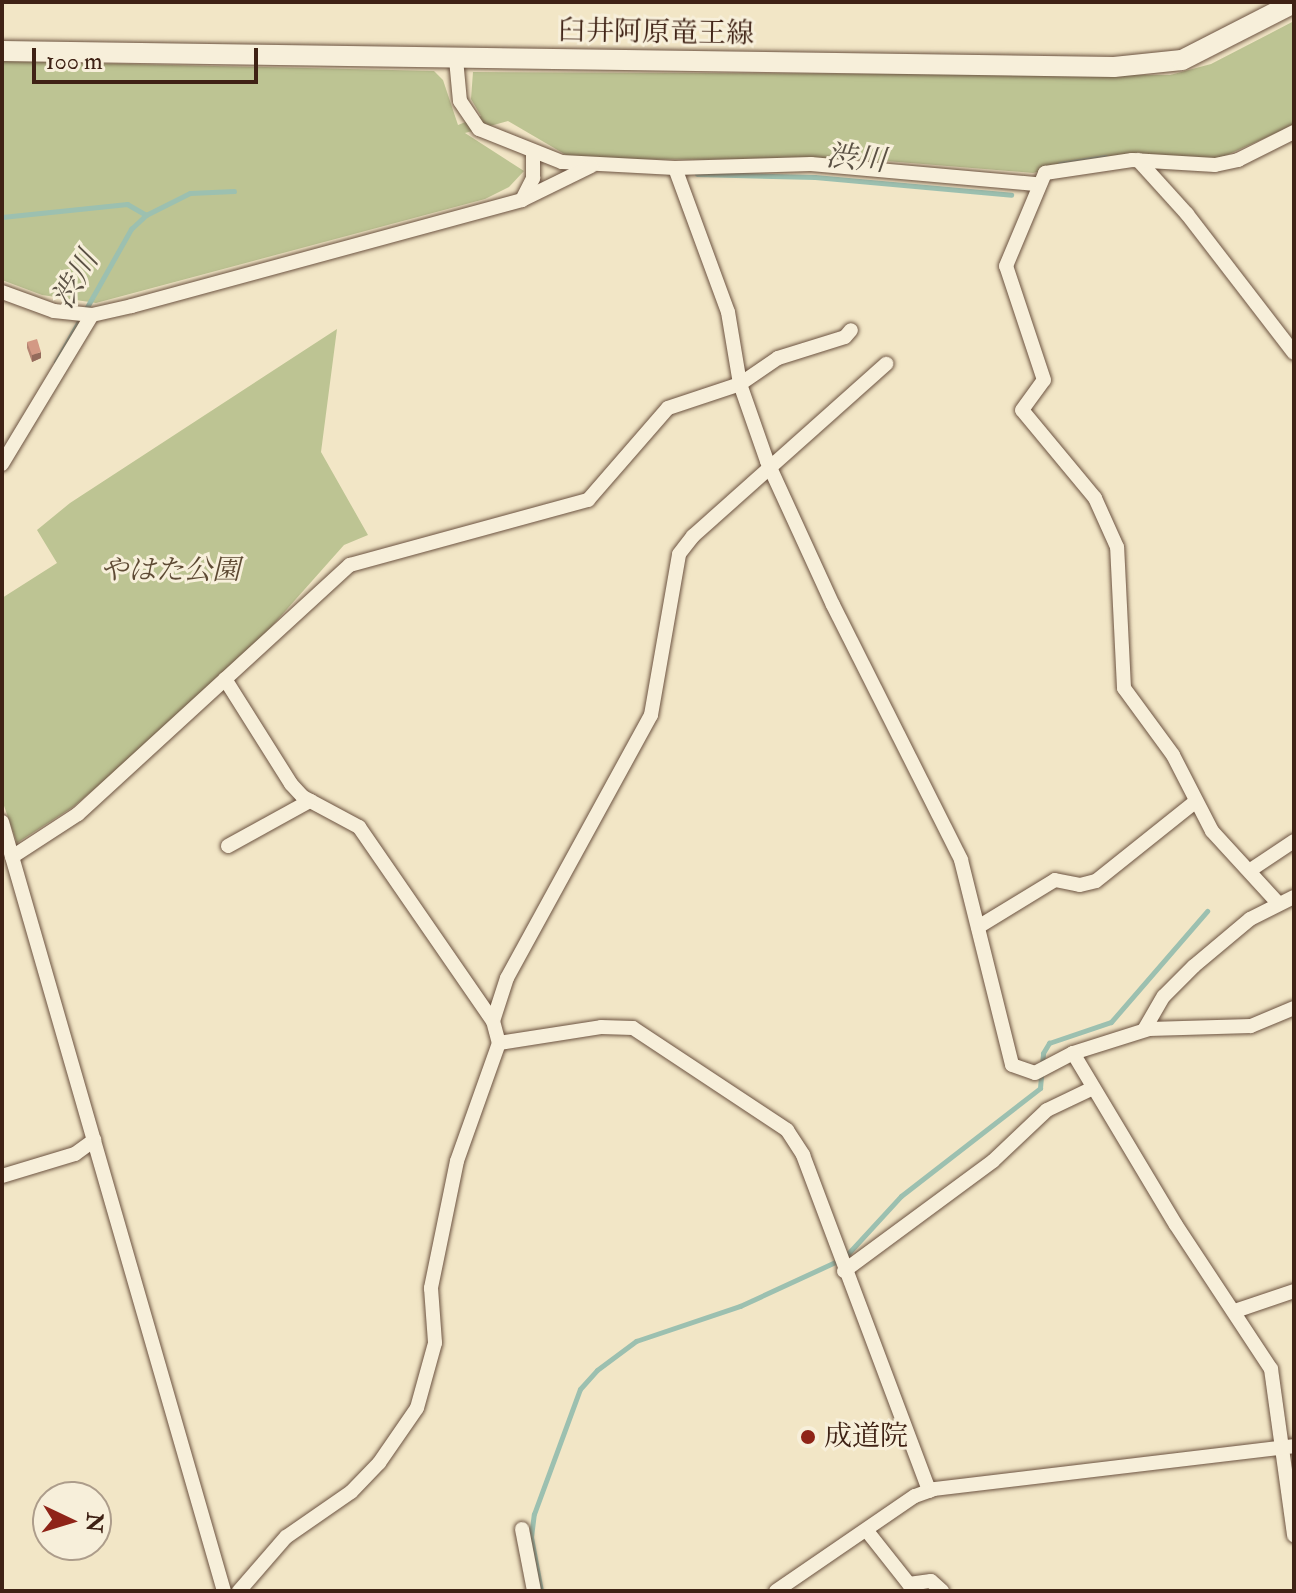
<!DOCTYPE html>
<meta charset="utf-8">
<style>
body{margin:0}
#map{position:relative;width:1296px;height:1593px;overflow:hidden;background:#f2e6c6;font-family:"IM FELL Double Pica","Noto Serif JP",serif}
div>[style]{position:absolute}
[style*='--x']{left:calc(var(--x)*1px);top:calc(var(--y)*1px);width:calc(var(--w)*1px);rotate:calc(var(--a)*1deg)}
.green>*{inset:0;background:#bdc493}
.stream>*{height:5px;margin:-2.5px;padding:0 2.5px;transform-origin:2.5px;border-radius:2.5px;background:#9cc0b0}
.roads{filter:drop-shadow(0 0 2px #6c5341) drop-shadow(0 0 2px #6c5341)}
.street>*{height:14px;margin:-7px;padding:0 7px;transform-origin:7px;border-radius:7px;background:#f7efda}
.secondary>*{height:20px;margin:-10px;padding:0 10px;transform-origin:10px;border-radius:10px;background:#f7efda}
.wall>*{inset:0;background:#b58472}
.shaded-wall>*{inset:0;background:#946b5c}
.building>*{inset:0;background:#d39984}
.dots>*{width:22px;height:22px;translate:-50% -50%;box-sizing:border-box;border:4px solid #f7efda;border-radius:50%}
span{translate:-50% -50%;white-space:nowrap;text-align:center;line-height:1.15;-webkit-text-stroke:6px #f7efda;paint-order:stroke}
.street-label{font-size:28px;color:#3f2215}
.park-label{font-size:28px;color:#5e4a34;font-style:italic}
.poi-label{font-size:28px;color:#3f2215}
.left{translate:0 -50%;text-align:left}
.water-label{font-size:30px;color:#5b5144;font-style:italic}
.frame{position:absolute;inset:0;border:4px solid #3f2215;pointer-events:none}
.north{position:absolute;left:32px;top:1481px;width:80px;height:80px;box-sizing:border-box;background:#f7efda;border:2px solid #ad9d8b;border-radius:50%;rotate:94deg;font-size:22px;font-weight:700;line-height:32px;text-align:center;color:#3f2215}
.north::after{content:'';display:block;margin:auto;width:28px;height:36px;background:#8f2418;clip-path:polygon(50% 0,100% 100%,50% 72%,0 100%)}
.scale{position:absolute;left:32px;top:48px;width:226px;height:36px;box-sizing:border-box;border:4px solid #3f2215;border-top:0;padding-left:10px;font-size:24px;line-height:28px;white-space:nowrap;color:#3f2215;-webkit-text-stroke:6px #f7efda;paint-order:stroke}
</style>
<div id="map">
<div class="green">
<div style="clip-path:polygon(1294px 21px,1294px 125px,1216px 160px,1102px 157px,1033px 173px,874px 160px,573px 159px,508px 121px,465px 133px,524px 171px,509px 187px,485px 199px,96px 303px,42px 295px,2px 280px,2px 61px,434px 71px,443px 80px,458px 125px,481px 116px,471px 99px,473px 72px,1170px 75px,1211px 64px)"></div>
<div style="clip-path:polygon(337px 329px,321px 452px,368px 535px,344px 545px,225px 679px,73px 807px,17px 843px,20px 852px,2px 800px,2px 598px,57px 563px,37px 530px,70px 503px)"></div>
</div>
<div class="stream">
<div style="--x:1060;--y:164;--w:46;--a:-8.8"></div>
<div style="--x:697;--y:174;--w:118;--a:1.5"></div>
<div style="--x:815;--y:177;--w:197;--a:5.2"></div>
<div style="--x:2;--y:217;--w:126;--a:-5.9"></div>
<div style="--x:127;--y:204;--w:22;--a:30"></div>
<div style="--x:56;--y:362;--w:153;--a:-60.6"></div>
<div style="--x:131;--y:229;--w:21;--a:-43"></div>
<div style="--x:146;--y:215;--w:49;--a:-26.6"></div>
<div style="--x:190;--y:193;--w:44;--a:-2.6"></div>
<div style="--x:541;--y:1591;--w:55;--a:-100.5"></div>
<div style="--x:531;--y:1537;--w:23;--a:-83"></div>
<div style="--x:534;--y:1514;--w:133;--a:-69.8"></div>
<div style="--x:580;--y:1389;--w:25;--a:-48"></div>
<div style="--x:597;--y:1370;--w:49;--a:-36.6"></div>
<div style="--x:636;--y:1341;--w:110;--a:-18.6"></div>
<div style="--x:740;--y:1306;--w:115;--a:-24.8"></div>
<div style="--x:844;--y:1258;--w:84;--a:-47.4"></div>
<div style="--x:901;--y:1196;--w:176;--a:-37.8"></div>
<div style="--x:1040;--y:1088;--w:35;--a:-85"></div>
<div style="--x:1043;--y:1053;--w:12;--a:-59"></div>
<div style="--x:1049;--y:1043;--w:65;--a:-18.7"></div>
<div style="--x:1111;--y:1022;--w:147;--a:-49.1"></div>
</div>
<div class="roads">
<div class="street">
<div style="--x:456;--y:59;--w:42;--a:84.6"></div>
<div style="--x:460;--y:101;--w:34;--a:56"></div>
<div style="--x:479;--y:129;--w:89;--a:21.7"></div>
<div style="--x:562;--y:162;--w:113;--a:3"></div>
<div style="--x:675;--y:168;--w:136;--a:-1.7"></div>
<div style="--x:811;--y:164;--w:227;--a:5.1"></div>
<div style="--x:1138;--y:160;--w:73;--a:47.8"></div>
<div style="--x:1187;--y:214;--w:175;--a:52.4"></div>
<div style="--x:675;--y:168;--w:153;--a:69.8"></div>
<div style="--x:728;--y:312;--w:73;--a:80.5"></div>
<div style="--x:740;--y:384;--w:82;--a:70.7"></div>
<div style="--x:767;--y:461;--w:158;--a:65.4"></div>
<div style="--x:833;--y:605;--w:285;--a:63.3"></div>
<div style="--x:961;--y:860;--w:211;--a:76"></div>
<div style="--x:1012;--y:1065;--w:24;--a:19"></div>
<div style="--x:1035;--y:1073;--w:43;--a:-27.8"></div>
<div style="--x:522;--y:200;--w:25;--a:-63"></div>
<div style="--x:533;--y:178;--w:25;--a:-90"></div>
<div style="--x:2;--y:292;--w:55;--a:20.1"></div>
<div style="--x:54;--y:311;--w:38;--a:6"></div>
<div style="--x:92;--y:315;--w:41;--a:-12.7"></div>
<div style="--x:132;--y:306;--w:404;--a:-15.2"></div>
<div style="--x:522;--y:200;--w:77;--a:-26.2"></div>
<div style="--x:2;--y:464;--w:174;--a:-58.9"></div>
<div style="--x:225;--y:679;--w:124;--a:57.8"></div>
<div style="--x:291;--y:784;--w:18;--a:47"></div>
<div style="--x:303;--y:797;--w:64;--a:28.2"></div>
<div style="--x:359;--y:827;--w:236;--a:55.4"></div>
<div style="--x:493;--y:1021;--w:23;--a:75"></div>
<div style="--x:499;--y:1043;--w:125;--a:109.6"></div>
<div style="--x:457;--y:1161;--w:130;--a:101.6"></div>
<div style="--x:431;--y:1288;--w:55;--a:85.8"></div>
<div style="--x:435;--y:1343;--w:67;--a:105.5"></div>
<div style="--x:417;--y:1408;--w:67;--a:124.6"></div>
<div style="--x:379;--y:1463;--w:40;--a:134"></div>
<div style="--x:351;--y:1492;--w:79;--a:145.3"></div>
<div style="--x:286;--y:1537;--w:72;--a:131"></div>
<div style="--x:2;--y:822;--w:800;--a:73.9"></div>
<div style="--x:228;--y:846;--w:94;--a:-28.8"></div>
<div style="--x:12;--y:857;--w:79;--a:-33.1"></div>
<div style="--x:78;--y:814;--w:369;--a:-42.5"></div>
<div style="--x:350;--y:565;--w:247;--a:-15.3"></div>
<div style="--x:588;--y:500;--w:122;--a:-49"></div>
<div style="--x:668;--y:408;--w:76;--a:-18.4"></div>
<div style="--x:740;--y:384;--w:46;--a:-34.4"></div>
<div style="--x:778;--y:358;--w:70;--a:-17.4"></div>
<div style="--x:845;--y:337;--w:9;--a:-49"></div>
<div style="--x:1252;--y:869;--w:50;--a:-33.7"></div>
<div style="--x:1277;--y:902;--w:96;--a:-132.5"></div>
<div style="--x:1212;--y:831;--w:85;--a:-117.2"></div>
<div style="--x:1173;--y:755;--w:83;--a:-126.2"></div>
<div style="--x:1124;--y:688;--w:141;--a:-92.8"></div>
<div style="--x:1117;--y:547;--w:54;--a:-114.2"></div>
<div style="--x:1095;--y:498;--w:114;--a:-129.7"></div>
<div style="--x:1022;--y:410;--w:37;--a:-54"></div>
<div style="--x:1044;--y:380;--w:120;--a:-108.4"></div>
<div style="--x:1006;--y:266;--w:101;--a:-67.2"></div>
<div style="--x:1045;--y:173;--w:88;--a:-8.5"></div>
<div style="--x:1132;--y:160;--w:83;--a:3.4"></div>
<div style="--x:1215;--y:165;--w:24;--a:-12"></div>
<div style="--x:1238;--y:160;--w:63;--a:-26.6"></div>
<div style="--x:978;--y:927;--w:90;--a:-31.4"></div>
<div style="--x:1055;--y:880;--w:25;--a:11"></div>
<div style="--x:1080;--y:885;--w:16;--a:-14"></div>
<div style="--x:1096;--y:881;--w:127;--a:-38.6"></div>
<div style="--x:1294;--y:1008;--w:47;--a:157.3"></div>
<div style="--x:1251;--y:1026;--w:102;--a:178.3"></div>
<div style="--x:1149;--y:1029;--w:80;--a:162.5"></div>
<div style="--x:1073;--y:1053;--w:200;--a:59.1"></div>
<div style="--x:1176;--y:1225;--w:173;--a:56.6"></div>
<div style="--x:1271;--y:1369;--w:168;--a:82.1"></div>
<div style="--x:493;--y:1021;--w:45;--a:-72"></div>
<div style="--x:507;--y:978;--w:300;--a:-61.3"></div>
<div style="--x:651;--y:715;--w:163;--a:-80.1"></div>
<div style="--x:679;--y:554;--w:23;--a:-52"></div>
<div style="--x:693;--y:536;--w:259;--a:-41.7"></div>
<div style="--x:1144;--y:1030;--w:39;--a:-60"></div>
<div style="--x:1164;--y:996;--w:42;--a:-45"></div>
<div style="--x:1194;--y:966;--w:73;--a:-40"></div>
<div style="--x:1250;--y:919;--w:49;--a:-26.6"></div>
<div style="--x:499;--y:1043;--w:103;--a:-8.9"></div>
<div style="--x:601;--y:1027;--w:32;--a:2"></div>
<div style="--x:633;--y:1028;--w:185;--a:33.5"></div>
<div style="--x:787;--y:1130;--w:30;--a:57"></div>
<div style="--x:803;--y:1155;--w:359;--a:69.4"></div>
<div style="--x:2;--y:1176;--w:76;--a:-16.8"></div>
<div style="--x:75;--y:1154;--w:24;--a:-36"></div>
<div style="--x:844;--y:1271;--w:185;--a:-36.4"></div>
<div style="--x:993;--y:1161;--w:74;--a:-43.4"></div>
<div style="--x:1047;--y:1110;--w:49;--a:-25.5"></div>
<div style="--x:1235;--y:1311;--w:62;--a:-18.7"></div>
<div style="--x:522;--y:1529;--w:63;--a:79"></div>
<div style="--x:867;--y:1531;--w:68;--a:51.6"></div>
<div style="--x:909;--y:1584;--w:22;--a:-8"></div>
<div style="--x:931;--y:1581;--w:15;--a:42"></div>
<div style="--x:776;--y:1591;--w:168;--a:-34.4"></div>
<div style="--x:915;--y:1496;--w:20;--a:-20"></div>
<div style="--x:934;--y:1489;--w:363;--a:-6.8"></div>
</div>
<div class="secondary">
<div style="--x:2;--y:51;--w:1112;--a:0.82"></div>
<div style="--x:1114;--y:67;--w:68;--a:-5.9"></div>
<div style="--x:1182;--y:60;--w:126;--a:-27"></div>
</div>
</div>
<div class="wall">
<div style="clip-path:polygon(27px 342px,41px 358px,32px 362px,27px 348px)"></div>
</div>
<div class="shaded-wall">
<div style="clip-path:polygon(41px 352px,41px 358px,32px 362px,32px 355px)"></div>
</div>
<div class="building">
<div style="clip-path:polygon(37px 339px,41px 352px,32px 355px,27px 342px)"></div>
</div>
<div class="dots">
<div style="left:808px;top:1437px;background:#8f2418"></div>
</div>
<div class="street-label">
<span style="left:656px;top:33px;rotate:1deg">臼井阿原竜王線</span>
</div>
<div class="park-label">
<span style="left:170px;top:571px">やはた公園</span>
</div>
<div class="poi-label">
<span class="left" style="left:824px;top:1437px">成道院</span>
</div>
<div class="water-label">
<span style="left:856px;top:159px;rotate:5deg">渋川</span>
<span style="left:76px;top:280px;rotate:-60deg">渋川</span>
</div>
<div class="frame"></div>
<div class="north">N</div>
<div class="scale">100 m</div>
</div>
